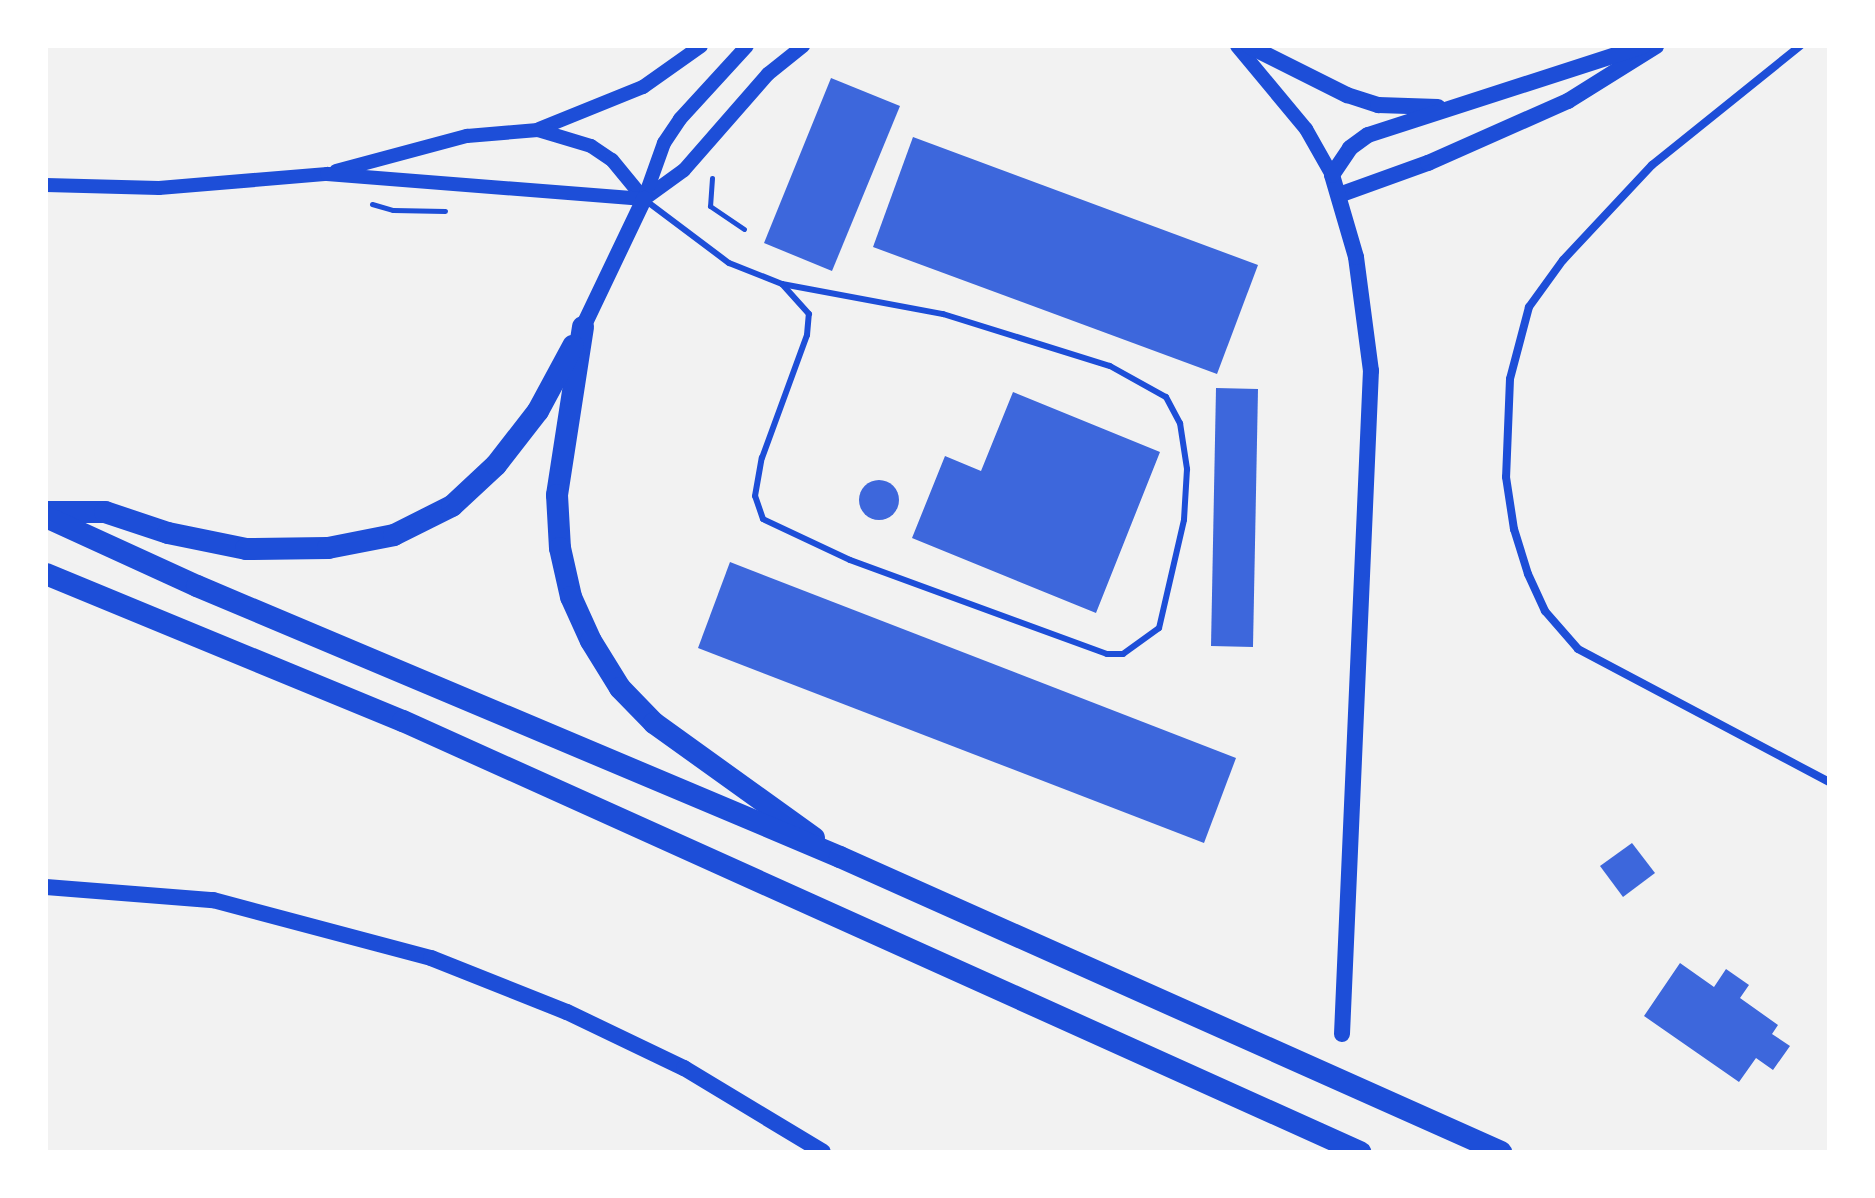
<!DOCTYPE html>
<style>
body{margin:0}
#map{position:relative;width:1875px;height:1198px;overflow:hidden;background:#f2f2f2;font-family:"Archivo Narrow",sans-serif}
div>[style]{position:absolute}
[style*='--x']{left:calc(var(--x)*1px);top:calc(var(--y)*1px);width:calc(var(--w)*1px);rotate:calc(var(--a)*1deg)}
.building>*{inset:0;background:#3d67dc}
.round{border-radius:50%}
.path>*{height:5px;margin:-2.5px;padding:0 2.5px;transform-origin:2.5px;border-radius:2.5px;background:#1d4ed8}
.service>*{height:6px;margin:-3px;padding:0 3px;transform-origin:3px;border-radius:3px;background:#1d4ed8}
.minor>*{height:8px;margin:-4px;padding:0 4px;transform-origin:4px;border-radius:4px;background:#1d4ed8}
.tertiary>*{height:14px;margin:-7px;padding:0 7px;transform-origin:7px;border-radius:7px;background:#1d4ed8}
.secondary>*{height:16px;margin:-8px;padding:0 8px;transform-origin:8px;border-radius:8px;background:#1d4ed8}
.trunk>*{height:22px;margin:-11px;padding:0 11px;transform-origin:11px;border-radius:11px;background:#1d4ed8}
span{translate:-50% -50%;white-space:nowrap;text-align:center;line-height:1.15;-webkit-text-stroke:6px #fff;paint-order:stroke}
.frame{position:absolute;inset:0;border:48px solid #fff;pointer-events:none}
</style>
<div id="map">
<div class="building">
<div style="clip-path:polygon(831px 78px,900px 106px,832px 271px,764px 243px)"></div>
<div style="clip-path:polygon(913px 137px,1258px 265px,1217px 374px,873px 247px)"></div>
<div style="clip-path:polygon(1216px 388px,1258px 389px,1253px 647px,1211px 646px)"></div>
<div style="clip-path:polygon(1013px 392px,1160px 452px,1096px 613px,912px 538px,945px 456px,981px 471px)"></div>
<div class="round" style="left:859px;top:480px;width:40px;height:40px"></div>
<div style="clip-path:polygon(730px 562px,1236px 758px,1204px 843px,698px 648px)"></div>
<div style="clip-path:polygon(1632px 843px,1655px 873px,1623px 897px,1600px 866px)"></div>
<div style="clip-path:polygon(1680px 963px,1714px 987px,1726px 969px,1749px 985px,1740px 998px,1778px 1025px,1772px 1034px,1790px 1046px,1773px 1070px,1756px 1058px,1739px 1082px,1644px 1016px)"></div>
</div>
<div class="path">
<div style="--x:712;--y:178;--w:28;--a:94"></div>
<div style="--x:710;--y:206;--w:41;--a:34.1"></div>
<div style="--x:372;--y:204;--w:22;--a:16"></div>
<div style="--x:393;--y:210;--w:52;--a:1.1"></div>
</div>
<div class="service">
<div style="--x:645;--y:200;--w:105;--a:36.9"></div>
<div style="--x:729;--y:263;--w:57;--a:21.6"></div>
<div style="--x:782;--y:284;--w:164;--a:10.6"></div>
<div style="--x:943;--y:314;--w:175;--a:17.3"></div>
<div style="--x:1110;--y:366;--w:64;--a:29"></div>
<div style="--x:1166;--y:397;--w:30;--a:62"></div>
<div style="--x:1180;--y:423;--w:47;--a:81.3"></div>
<div style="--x:1187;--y:469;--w:51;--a:93.4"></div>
<div style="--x:1184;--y:520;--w:111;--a:103"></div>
<div style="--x:1159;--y:628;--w:44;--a:144.2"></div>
<div style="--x:1123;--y:654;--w:16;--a:180"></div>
<div style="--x:1107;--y:654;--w:274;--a:-159.9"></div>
<div style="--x:850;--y:560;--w:96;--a:-154.8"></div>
<div style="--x:763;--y:519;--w:24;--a:-109"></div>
<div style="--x:755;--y:496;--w:39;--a:-80"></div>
<div style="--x:762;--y:458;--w:131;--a:-69.9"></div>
<div style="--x:807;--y:335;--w:21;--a:-85"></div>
<div style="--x:809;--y:314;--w:40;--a:-132"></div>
</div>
<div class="minor">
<div style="--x:1800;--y:46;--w:190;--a:141.2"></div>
<div style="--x:1652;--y:165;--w:130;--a:133.1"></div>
<div style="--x:1563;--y:260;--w:58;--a:125.9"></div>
<div style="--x:1529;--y:307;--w:74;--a:104.8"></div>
<div style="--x:1510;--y:379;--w:98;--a:92.3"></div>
<div style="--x:1506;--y:477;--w:53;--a:81.3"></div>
<div style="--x:1514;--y:529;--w:47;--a:72.7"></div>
<div style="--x:1528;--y:574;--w:41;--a:65.3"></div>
<div style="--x:1545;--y:611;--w:50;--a:49"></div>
<div style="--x:1578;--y:649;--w:284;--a:27.9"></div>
</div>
<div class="tertiary">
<div style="--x:1237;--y:46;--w:108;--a:50.3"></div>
<div style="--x:1306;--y:129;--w:53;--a:60.5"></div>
<div style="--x:539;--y:129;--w:112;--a:-22"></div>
<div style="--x:643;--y:87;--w:71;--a:-35.3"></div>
<div style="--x:336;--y:171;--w:136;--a:-15"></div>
<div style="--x:467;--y:136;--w:71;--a:-4.8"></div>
<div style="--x:538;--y:130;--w:55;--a:16.8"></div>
<div style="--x:591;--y:146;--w:25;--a:34"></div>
<div style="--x:612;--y:160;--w:50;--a:50.6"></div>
<div style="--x:46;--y:185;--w:113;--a:1.5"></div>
<div style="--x:159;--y:188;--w:169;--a:-4.8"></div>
<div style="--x:327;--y:174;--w:318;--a:4.5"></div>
<div style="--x:644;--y:199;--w:49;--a:-35.9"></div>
<div style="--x:684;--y:170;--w:128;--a:-48.8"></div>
<div style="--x:768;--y:74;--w:45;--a:-38.7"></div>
<div style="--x:644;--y:199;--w:59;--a:-70.3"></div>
<div style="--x:664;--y:143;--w:29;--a:-56"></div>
<div style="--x:680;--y:119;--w:99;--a:-47.5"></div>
</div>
<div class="secondary">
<div style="--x:1249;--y:46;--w:110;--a:26.6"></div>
<div style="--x:1347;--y:95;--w:33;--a:18"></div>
<div style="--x:1378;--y:105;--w:60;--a:1.9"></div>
<div style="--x:1339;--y:195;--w:95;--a:-19.8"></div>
<div style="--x:1428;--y:163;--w:153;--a:-23.9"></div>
<div style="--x:1568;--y:101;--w:104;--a:-32"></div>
<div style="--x:583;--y:327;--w:142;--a:-64.5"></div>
<div style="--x:46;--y:887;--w:168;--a:4.5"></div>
<div style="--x:213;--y:900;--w:226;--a:14.9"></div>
<div style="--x:431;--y:958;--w:146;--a:21.7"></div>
<div style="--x:567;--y:1012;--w:130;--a:25.6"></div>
<div style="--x:684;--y:1068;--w:162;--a:31.1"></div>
<div style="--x:1342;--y:1034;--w:664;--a:-87.5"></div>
<div style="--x:1371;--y:371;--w:115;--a:-97.5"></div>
<div style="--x:1356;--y:257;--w:85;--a:-106.3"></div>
<div style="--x:1332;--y:175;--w:32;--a:-56"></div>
<div style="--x:1350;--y:148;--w:22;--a:-36"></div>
<div style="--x:1368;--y:135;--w:289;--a:-17.9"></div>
</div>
<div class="trunk">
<div style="--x:583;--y:327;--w:170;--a:98.8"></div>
<div style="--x:557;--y:495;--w:53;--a:86.8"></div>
<div style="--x:560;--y:548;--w:50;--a:77.3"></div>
<div style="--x:571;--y:597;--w:48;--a:65.6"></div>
<div style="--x:591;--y:641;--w:55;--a:58.3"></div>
<div style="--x:620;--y:688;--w:49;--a:45.8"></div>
<div style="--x:654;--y:723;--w:197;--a:35.7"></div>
<div style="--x:46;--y:512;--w:59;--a:0"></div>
<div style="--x:105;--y:512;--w:66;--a:18.4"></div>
<div style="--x:168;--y:533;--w:80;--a:11.6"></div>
<div style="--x:246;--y:549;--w:82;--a:-0.7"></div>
<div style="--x:328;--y:548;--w:67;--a:-11.1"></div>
<div style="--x:394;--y:535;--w:65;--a:-26.6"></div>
<div style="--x:452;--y:506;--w:60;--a:-43"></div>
<div style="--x:496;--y:465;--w:68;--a:-52.1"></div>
<div style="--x:538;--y:411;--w:74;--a:-61.7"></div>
<div style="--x:46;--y:517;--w:166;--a:24.6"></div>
<div style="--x:197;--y:586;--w:698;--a:22.85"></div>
<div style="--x:840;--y:857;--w:724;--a:24.05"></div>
<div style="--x:46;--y:574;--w:386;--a:22.4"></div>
<div style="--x:403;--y:721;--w:1050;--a:24.25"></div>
</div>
<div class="frame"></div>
</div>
